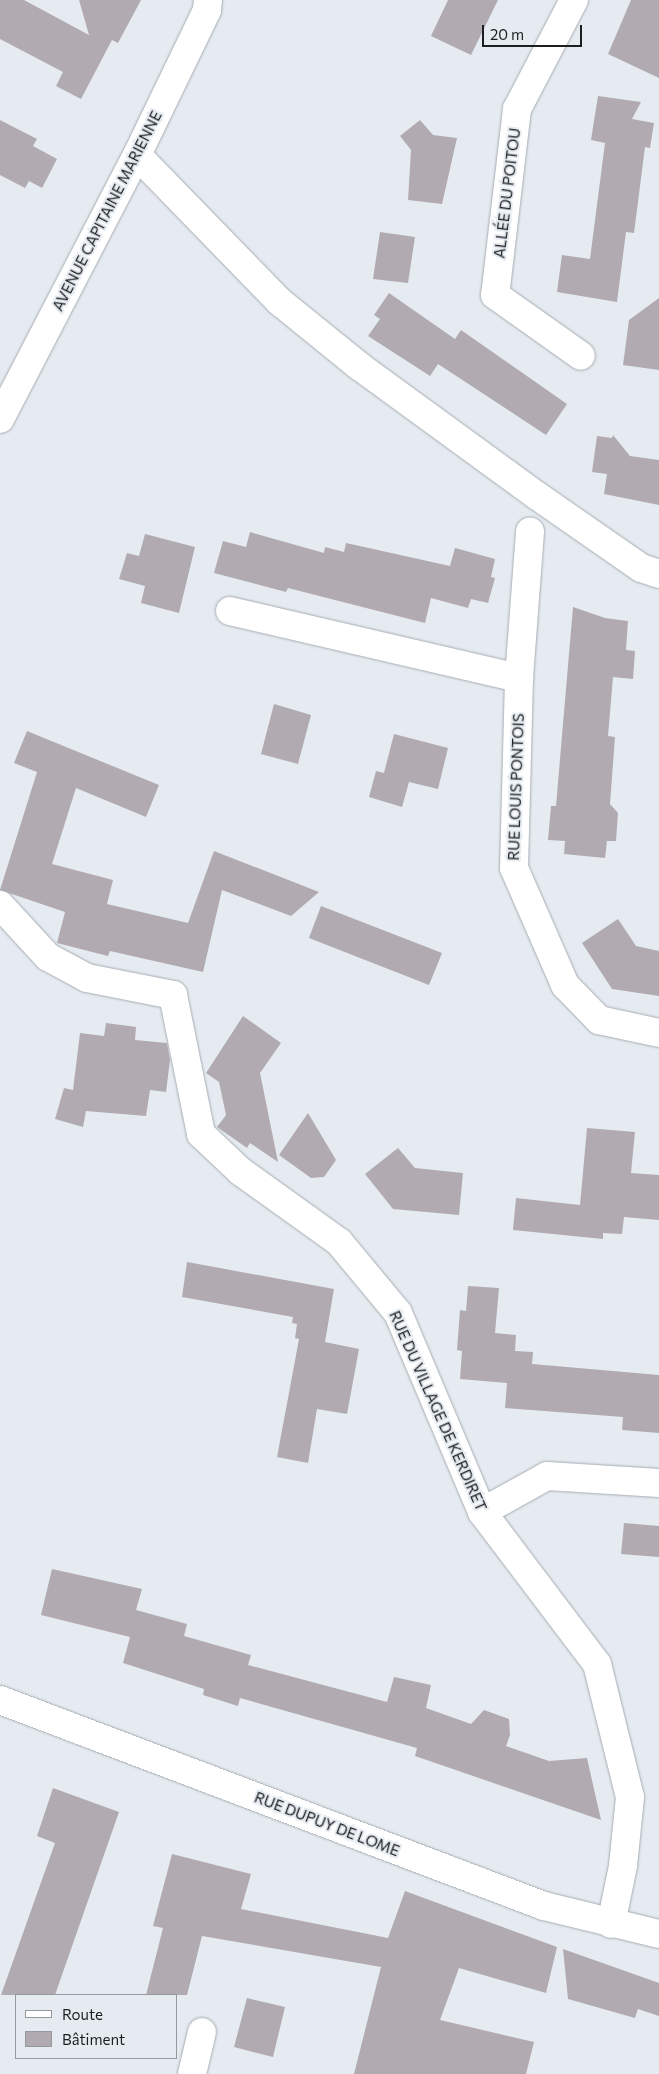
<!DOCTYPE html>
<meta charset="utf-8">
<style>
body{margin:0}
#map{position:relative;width:659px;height:2074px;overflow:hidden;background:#e5ebf1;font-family:Commissioner,sans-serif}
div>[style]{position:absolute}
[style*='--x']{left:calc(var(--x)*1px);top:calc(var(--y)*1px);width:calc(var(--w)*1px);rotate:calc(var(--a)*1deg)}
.building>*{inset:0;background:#b1abb1}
.roads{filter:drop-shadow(0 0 1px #a6acb1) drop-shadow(0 0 1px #a6acb1)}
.minor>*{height:28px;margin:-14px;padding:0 14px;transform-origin:14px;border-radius:14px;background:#fff}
span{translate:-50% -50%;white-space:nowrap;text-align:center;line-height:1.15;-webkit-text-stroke:4px #e5ebf1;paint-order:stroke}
.street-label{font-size:15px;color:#1c1e20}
.legend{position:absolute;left:15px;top:1994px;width:162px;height:65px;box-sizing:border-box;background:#e5ebf1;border:1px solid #95999d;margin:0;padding:6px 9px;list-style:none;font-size:15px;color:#1c1e20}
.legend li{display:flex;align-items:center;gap:10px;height:25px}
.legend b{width:25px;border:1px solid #95999d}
.scale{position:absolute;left:482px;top:25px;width:100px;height:22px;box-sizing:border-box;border:2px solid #1c1e20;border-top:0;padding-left:6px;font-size:15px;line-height:18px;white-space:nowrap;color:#1c1e20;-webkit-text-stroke:4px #e5ebf1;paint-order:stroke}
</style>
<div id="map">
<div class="building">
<div style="clip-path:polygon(0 0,24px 0,89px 35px,79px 0,141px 0,118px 43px,112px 40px,81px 99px,56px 86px,63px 72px,0 39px)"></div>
<div style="clip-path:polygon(448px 0,498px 0,471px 55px,431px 36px)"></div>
<div style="clip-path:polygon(631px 0,659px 0,659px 78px,608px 54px)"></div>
<div style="clip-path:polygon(598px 96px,641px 102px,632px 119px,654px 123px,650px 148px,645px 147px,634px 233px,626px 232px,617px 302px,557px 292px,562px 255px,590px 259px,605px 143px,591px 140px)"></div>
<div style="clip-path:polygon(0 120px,37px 139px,33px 146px,57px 159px,42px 188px,29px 181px,25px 188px,0 175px)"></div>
<div style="clip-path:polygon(420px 120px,433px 135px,457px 138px,442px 204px,408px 200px,411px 150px,400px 136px)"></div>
<div style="clip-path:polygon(380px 232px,415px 237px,408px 283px,373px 279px)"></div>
<div style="clip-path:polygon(389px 293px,455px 339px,461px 330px,567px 404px,546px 435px,438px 364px,430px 376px,368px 336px,380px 319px,374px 315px)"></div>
<div style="clip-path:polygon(659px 298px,659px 370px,623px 365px,629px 320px)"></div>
<div style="clip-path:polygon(613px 435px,630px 456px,659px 460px,659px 505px,604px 494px,607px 474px,592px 472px,597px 436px,612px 438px)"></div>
<div style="clip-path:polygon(250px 532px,324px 553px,325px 547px,344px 552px,346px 543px,450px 566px,455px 548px,495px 559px,491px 577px,495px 578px,488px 603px,471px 599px,468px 608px,431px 598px,425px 623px,288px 588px,286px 592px,214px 573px,223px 541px,246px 547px)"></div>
<div style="clip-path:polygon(145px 534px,195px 547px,179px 613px,141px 603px,145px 586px,119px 579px,127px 553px,139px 556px)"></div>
<div style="clip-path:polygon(573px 607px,605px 618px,628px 621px,626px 650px,635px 651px,633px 679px,613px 677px,608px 736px,615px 737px,610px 804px,618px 813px,616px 841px,607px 841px,605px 858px,564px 854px,565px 841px,548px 840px,551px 806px,556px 806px)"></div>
<div style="clip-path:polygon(274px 704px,311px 715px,298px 764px,261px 754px)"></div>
<div style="clip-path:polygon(27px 731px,159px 785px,146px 817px,76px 788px,52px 864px,113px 880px,107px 904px,188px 923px,214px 851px,319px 892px,291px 916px,222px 890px,203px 972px,110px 951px,108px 956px,57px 943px,65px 912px,0 890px,37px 772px,14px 763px)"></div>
<div style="clip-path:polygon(394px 734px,448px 748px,438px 789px,409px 782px,402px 807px,369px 797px,376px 771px,384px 773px)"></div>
<div style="clip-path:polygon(321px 906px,442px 953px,429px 985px,309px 938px)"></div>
<div style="clip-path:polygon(618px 919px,636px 946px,659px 951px,659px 996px,612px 989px,582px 943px)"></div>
<div style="clip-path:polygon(243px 1016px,281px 1043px,260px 1073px,278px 1162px,250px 1143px,247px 1148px,217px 1127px,226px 1115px,219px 1082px,206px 1073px)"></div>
<div style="clip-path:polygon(106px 1023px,136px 1027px,135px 1040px,167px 1043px,170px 1060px,166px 1092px,150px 1090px,146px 1116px,86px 1111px,83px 1127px,55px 1119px,64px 1088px,73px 1090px,80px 1033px,104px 1036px)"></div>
<div style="clip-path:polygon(308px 1113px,336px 1160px,324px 1177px,311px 1178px,279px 1155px)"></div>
<div style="clip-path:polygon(587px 1128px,635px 1132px,631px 1173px,659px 1175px,659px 1220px,624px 1217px,622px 1234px,603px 1233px,603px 1239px,513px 1230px,516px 1198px,580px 1205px)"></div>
<div style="clip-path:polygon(398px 1148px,415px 1168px,463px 1173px,459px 1215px,393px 1209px,365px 1174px)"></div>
<div style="clip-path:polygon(187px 1262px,334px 1289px,325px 1342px,359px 1349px,347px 1414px,317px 1409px,308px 1463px,277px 1457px,299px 1339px,295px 1338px,297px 1324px,292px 1323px,293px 1317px,182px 1297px)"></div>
<div style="clip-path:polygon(468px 1286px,499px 1288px,495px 1333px,516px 1335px,515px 1351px,533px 1352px,532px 1364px,659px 1375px,659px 1433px,622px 1430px,623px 1417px,505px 1408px,507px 1383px,460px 1379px,462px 1351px,457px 1350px,460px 1310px,466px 1311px)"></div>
<div style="clip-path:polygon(624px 1523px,659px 1526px,659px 1557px,621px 1554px)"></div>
<div style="clip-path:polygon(52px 1569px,142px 1589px,136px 1610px,187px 1624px,184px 1636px,251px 1655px,248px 1665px,387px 1702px,394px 1677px,431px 1685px,426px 1708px,471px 1724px,484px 1710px,509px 1719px,510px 1735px,506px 1746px,549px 1761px,587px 1758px,601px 1820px,415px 1756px,417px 1748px,240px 1698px,238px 1706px,203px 1695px,204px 1689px,123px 1663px,130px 1637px,41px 1615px)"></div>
<div style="clip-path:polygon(53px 1788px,119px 1812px,55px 1995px,1px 1995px,55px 1843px,37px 1836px)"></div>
<div style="clip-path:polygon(172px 1854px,251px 1874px,241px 1909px,388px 1938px,405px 1891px,557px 1947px,546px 1993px,459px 1968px,440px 2020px,534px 2042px,526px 2074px,354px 2074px,381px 1967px,202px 1936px,187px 1995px,146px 1995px,163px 1928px,153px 1926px)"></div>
<div style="clip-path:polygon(563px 1949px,659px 1983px,659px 2016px,638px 2009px,635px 2018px,568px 1999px)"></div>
<div style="clip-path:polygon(247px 1998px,285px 2007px,273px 2057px,234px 2047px)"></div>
</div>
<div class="roads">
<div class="minor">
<div style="--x:574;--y:0;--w:123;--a:117.6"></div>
<div style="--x:517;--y:109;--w:187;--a:96.7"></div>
<div style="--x:495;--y:295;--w:105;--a:35.3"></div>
<div style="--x:137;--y:155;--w:205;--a:45.8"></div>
<div style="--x:280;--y:302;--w:102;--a:39"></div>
<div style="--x:359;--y:366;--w:219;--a:36.1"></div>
<div style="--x:536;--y:495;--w:128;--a:34.8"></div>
<div style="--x:641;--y:568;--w:19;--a:18"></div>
<div style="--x:0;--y:419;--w:297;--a:-62.6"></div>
<div style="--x:137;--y:155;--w:161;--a:-64.2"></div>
<div style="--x:207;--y:10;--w:10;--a:-84"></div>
<div style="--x:230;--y:611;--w:297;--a:13.1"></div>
<div style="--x:519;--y:678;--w:190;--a:91.5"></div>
<div style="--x:514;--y:868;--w:128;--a:66.4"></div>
<div style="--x:565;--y:985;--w:49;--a:45.8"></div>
<div style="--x:599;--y:1020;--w:61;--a:12.2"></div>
<div style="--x:519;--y:678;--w:147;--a:-85.7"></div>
<div style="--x:0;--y:905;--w:71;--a:47.3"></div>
<div style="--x:48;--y:957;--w:44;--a:28.3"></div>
<div style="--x:87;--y:978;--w:88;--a:11.2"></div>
<div style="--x:173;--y:995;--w:142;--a:78.6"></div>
<div style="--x:201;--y:1134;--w:54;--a:43.5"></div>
<div style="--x:240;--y:1171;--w:122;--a:35.6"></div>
<div style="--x:339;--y:1242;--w:92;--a:50.3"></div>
<div style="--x:398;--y:1313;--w:216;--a:67.1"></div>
<div style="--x:482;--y:1512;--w:191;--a:52.9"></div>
<div style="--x:597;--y:1664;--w:137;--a:76.1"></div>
<div style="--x:630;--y:1797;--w:69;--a:95.8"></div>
<div style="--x:623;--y:1866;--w:59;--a:101.7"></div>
<div style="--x:482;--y:1512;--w:74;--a:-29"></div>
<div style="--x:547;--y:1476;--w:112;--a:3.6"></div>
<div style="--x:0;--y:1700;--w:582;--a:20.74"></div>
<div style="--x:544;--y:1906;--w:118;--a:13.7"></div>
<div style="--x:192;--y:2074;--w:43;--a:-76.6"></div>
</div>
</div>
<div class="street-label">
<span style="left:507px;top:193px;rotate:-83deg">ALLÉE DU POITOU</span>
<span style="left:107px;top:211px;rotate:-63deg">AVENUE CAPITAINE MARIENNE</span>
<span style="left:516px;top:787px;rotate:-88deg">RUE LOUIS PONTOIS</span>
<span style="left:438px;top:1411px;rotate:66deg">RUE DU VILLAGE DE KERDIRET</span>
<span style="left:327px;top:1824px;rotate:21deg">RUE DUPUY DE LOME</span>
</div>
<ul class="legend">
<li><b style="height:6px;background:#fff"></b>Route</li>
<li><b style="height:14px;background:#b1abb1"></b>Bâtiment</li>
</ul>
<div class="scale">20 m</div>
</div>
